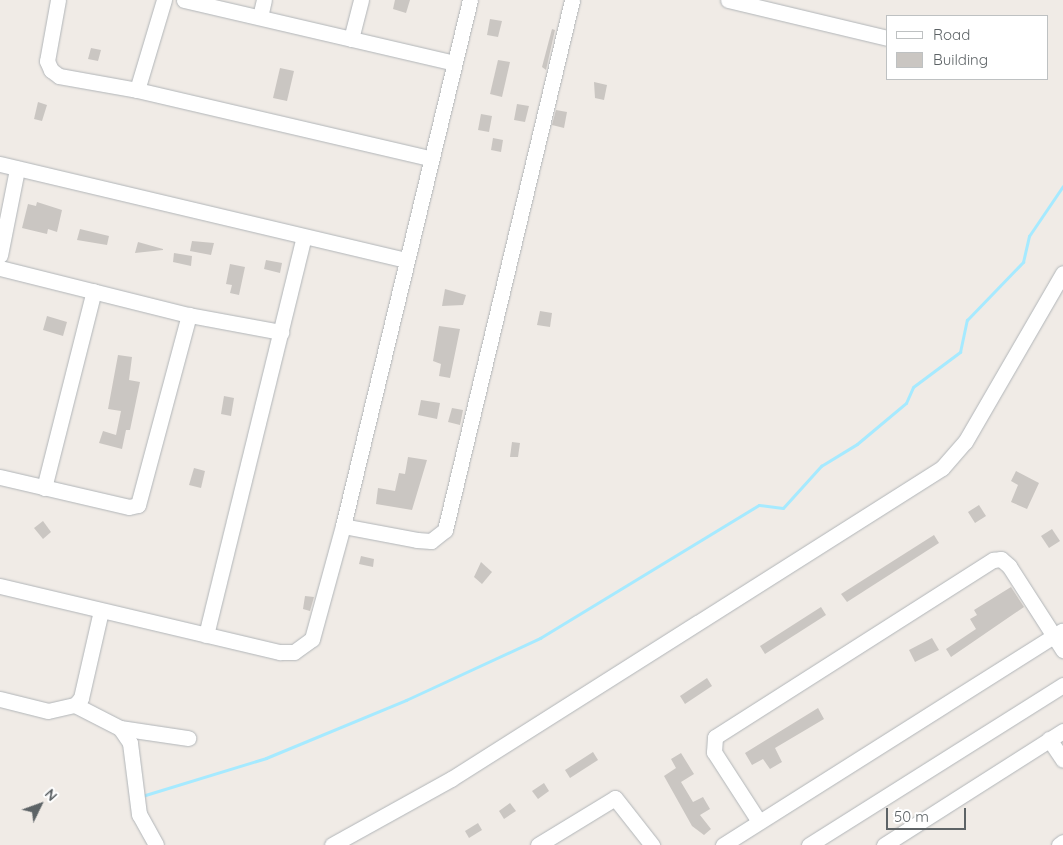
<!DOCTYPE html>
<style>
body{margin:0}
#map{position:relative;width:1063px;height:845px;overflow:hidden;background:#f0ebe6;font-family:Quicksand,sans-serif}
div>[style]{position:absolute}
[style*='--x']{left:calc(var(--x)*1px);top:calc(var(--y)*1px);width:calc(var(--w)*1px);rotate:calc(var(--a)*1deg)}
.stream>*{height:3px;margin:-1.5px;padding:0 1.5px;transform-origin:1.5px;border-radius:1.5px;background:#a6eaff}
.building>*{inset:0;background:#cac6c2}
.roads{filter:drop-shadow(0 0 1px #b1b5b8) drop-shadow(0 0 1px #b1b5b8)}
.minor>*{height:15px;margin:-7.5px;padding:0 7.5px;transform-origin:7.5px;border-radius:7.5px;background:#fff}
span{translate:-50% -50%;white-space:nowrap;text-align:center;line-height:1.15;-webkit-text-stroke:4px #fff;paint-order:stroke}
.legend{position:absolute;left:886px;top:15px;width:162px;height:65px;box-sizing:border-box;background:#fff;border:1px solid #bec1c2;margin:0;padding:6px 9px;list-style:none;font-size:15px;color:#5d6366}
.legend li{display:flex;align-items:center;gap:10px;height:25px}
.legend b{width:25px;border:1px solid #bec1c2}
.north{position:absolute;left:15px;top:780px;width:50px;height:50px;-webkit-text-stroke:4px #fff;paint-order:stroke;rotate:48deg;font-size:14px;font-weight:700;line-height:20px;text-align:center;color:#5d6366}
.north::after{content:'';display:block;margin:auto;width:18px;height:22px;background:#5d6366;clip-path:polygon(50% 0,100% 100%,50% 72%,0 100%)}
.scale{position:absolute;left:886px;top:808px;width:80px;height:22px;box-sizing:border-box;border:2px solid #5d6366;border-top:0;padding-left:6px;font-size:15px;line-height:18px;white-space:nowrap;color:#5d6366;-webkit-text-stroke:4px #fff;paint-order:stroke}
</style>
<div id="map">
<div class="stream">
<div style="--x:142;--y:796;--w:130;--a:-17"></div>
<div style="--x:266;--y:758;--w:152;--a:-22.5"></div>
<div style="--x:406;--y:700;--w:148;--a:-24.8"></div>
<div style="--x:540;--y:638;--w:256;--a:-31.3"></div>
<div style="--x:759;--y:505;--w:24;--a:7"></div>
<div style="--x:783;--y:508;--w:57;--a:-47.9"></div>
<div style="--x:821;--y:466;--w:42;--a:-31.4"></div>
<div style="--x:857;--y:444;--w:64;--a:-39.9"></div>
<div style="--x:906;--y:403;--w:17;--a:-66"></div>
<div style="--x:913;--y:387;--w:59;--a:-36.7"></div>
<div style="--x:960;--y:352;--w:33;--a:-78"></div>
<div style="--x:967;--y:320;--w:81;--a:-46"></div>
<div style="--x:1023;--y:262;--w:27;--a:-77"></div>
<div style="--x:1029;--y:236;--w:60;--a:-55.8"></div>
</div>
<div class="building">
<div style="clip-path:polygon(395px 0,410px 0,406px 13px,393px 9px)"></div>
<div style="clip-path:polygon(490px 19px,502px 21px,498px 37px,487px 35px)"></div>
<div style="clip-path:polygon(552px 29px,555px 30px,546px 70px,542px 67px)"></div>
<div style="clip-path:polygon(91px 48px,101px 50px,98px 61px,88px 59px)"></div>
<div style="clip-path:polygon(498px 60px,510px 62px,502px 97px,490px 94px)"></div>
<div style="clip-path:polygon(280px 68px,294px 71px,287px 101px,273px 98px)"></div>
<div style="clip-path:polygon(594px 82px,607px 85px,604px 100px,595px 98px)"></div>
<div style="clip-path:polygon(38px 102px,47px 105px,42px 121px,34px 119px)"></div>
<div style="clip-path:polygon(517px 104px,529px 106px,525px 122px,514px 120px)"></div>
<div style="clip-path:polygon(556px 110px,567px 112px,564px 128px,552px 125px)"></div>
<div style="clip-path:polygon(481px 114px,492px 116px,489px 132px,478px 130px)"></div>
<div style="clip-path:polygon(493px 138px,503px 140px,501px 152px,491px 150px)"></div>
<div style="clip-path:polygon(37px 202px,62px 210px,57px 232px,48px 229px,47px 234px,22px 228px,28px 204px,36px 206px)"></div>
<div style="clip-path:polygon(80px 229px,109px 236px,107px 245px,77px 240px)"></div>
<div style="clip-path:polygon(192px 241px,214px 243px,211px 255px,190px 251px)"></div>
<div style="clip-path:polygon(138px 242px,163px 249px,163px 250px,135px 253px)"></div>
<div style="clip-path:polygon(174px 253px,192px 256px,191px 266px,173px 262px)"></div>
<div style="clip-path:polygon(266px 260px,282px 263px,280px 273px,264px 269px)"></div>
<div style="clip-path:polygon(230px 264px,245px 267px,239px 295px,230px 293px,232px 285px,226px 284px)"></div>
<div style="clip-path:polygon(445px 289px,466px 295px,463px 305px,442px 306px)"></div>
<div style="clip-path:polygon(540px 311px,552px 313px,550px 327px,537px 325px)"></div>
<div style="clip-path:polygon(47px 316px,67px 322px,63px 336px,43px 330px)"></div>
<div style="clip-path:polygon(439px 326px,460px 329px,450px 378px,439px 376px,441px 364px,433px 361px)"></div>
<div style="clip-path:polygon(118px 355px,132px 357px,129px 380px,140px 382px,130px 430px,126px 430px,122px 449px,99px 443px,103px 431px,116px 435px,121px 411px,108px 409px)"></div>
<div style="clip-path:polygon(224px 396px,234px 398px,231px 416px,221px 414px)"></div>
<div style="clip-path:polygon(421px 400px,440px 403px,437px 419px,418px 415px)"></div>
<div style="clip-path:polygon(452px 408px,463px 410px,460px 425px,448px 422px)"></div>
<div style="clip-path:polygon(512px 442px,520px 443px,518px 457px,510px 457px)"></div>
<div style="clip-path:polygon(408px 457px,427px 460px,412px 510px,376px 504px,378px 488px,395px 491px,399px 473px,405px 474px)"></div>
<div style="clip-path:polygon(194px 468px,205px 471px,201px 488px,189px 485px)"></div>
<div style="clip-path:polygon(1016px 471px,1039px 483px,1027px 509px,1011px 502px,1018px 485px,1011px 481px)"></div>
<div style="clip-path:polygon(979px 505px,986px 516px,975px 523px,968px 512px)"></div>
<div style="clip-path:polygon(43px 521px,51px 532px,43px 539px,34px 528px)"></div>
<div style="clip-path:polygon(1052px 529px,1060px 541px,1049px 548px,1041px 536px)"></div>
<div style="clip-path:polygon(934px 535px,939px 543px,847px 602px,841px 594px)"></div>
<div style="clip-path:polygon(361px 556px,374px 559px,373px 567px,359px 564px)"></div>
<div style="clip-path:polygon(481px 562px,492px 572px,482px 584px,474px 577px)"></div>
<div style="clip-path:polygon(1011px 587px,1024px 607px,951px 657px,946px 649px,976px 629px,970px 619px,977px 615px,974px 610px)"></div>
<div style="clip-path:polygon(305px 596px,314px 597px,310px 611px,303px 609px)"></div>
<div style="clip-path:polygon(821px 607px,826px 615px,765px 654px,760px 646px)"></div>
<div style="clip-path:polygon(932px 638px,939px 650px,915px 662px,909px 650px)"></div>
<div style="clip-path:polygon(707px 678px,712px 686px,685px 704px,680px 696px)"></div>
<div style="clip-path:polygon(818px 708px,824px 719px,775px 748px,782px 762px,770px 769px,763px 759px,752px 765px,745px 753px)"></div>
<div style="clip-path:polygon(593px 752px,598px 760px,570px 778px,565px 770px)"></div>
<div style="clip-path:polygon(681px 753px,694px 774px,681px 782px,693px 802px,703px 797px,710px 809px,700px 815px,711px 829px,704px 835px,692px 826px,664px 776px,676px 768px,671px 759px)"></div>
<div style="clip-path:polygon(544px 783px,549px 791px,538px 799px,532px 791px)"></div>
<div style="clip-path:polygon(510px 803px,516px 811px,504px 819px,499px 811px)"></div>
<div style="clip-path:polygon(478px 823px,482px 830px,469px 838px,465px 831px)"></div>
</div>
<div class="roads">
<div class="minor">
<div style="--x:58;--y:0;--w:62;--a:100.2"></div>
<div style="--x:47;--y:61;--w:10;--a:66"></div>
<div style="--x:51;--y:70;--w:10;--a:37"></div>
<div style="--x:59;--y:76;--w:79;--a:10.2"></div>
<div style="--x:137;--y:90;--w:94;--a:-73.3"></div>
<div style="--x:184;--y:0;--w:277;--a:13.1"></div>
<div style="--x:728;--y:0;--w:163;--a:13.4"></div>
<div style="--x:260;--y:17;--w:17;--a:-77"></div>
<div style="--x:351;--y:39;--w:40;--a:-75.6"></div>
<div style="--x:137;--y:90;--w:301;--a:13.1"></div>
<div style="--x:0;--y:164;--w:416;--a:13.3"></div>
<div style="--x:0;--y:255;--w:88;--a:-78.8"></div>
<div style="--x:0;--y:268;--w:195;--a:14"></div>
<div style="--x:189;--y:315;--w:94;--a:10.5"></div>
<div style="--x:0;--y:477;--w:132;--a:13.1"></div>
<div style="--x:129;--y:507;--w:9;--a:-13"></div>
<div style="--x:138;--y:505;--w:197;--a:-75"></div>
<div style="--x:44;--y:488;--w:203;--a:-75.8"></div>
<div style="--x:343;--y:526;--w:75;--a:10.7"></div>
<div style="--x:417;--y:540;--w:14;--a:4"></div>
<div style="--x:431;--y:541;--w:18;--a:-38"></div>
<div style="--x:445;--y:530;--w:545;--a:-76.52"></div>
<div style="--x:0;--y:586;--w:288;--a:13.3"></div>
<div style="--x:280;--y:652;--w:14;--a:0"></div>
<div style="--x:294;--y:652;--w:22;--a:-36"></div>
<div style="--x:312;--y:639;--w:117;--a:-74.7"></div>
<div style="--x:343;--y:526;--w:541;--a:-76.43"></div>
<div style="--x:206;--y:635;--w:408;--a:-76.2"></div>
<div style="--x:0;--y:699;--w:49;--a:14"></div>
<div style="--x:48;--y:711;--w:28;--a:-13"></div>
<div style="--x:75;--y:705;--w:9;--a:-49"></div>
<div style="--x:81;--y:698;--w:89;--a:-77.1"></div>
<div style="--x:75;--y:705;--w:51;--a:27.1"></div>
<div style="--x:120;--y:728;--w:18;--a:56"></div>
<div style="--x:130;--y:743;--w:72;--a:82.8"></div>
<div style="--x:139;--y:814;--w:35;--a:61"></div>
<div style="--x:120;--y:728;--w:69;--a:8.4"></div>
<div style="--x:1049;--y:739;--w:25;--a:56"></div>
<div style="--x:758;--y:820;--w:81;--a:-122.9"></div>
<div style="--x:714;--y:752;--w:15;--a:-86"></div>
<div style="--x:715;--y:737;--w:330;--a:-32.5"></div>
<div style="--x:993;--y:560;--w:8;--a:-7"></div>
<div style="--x:1001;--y:559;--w:11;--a:41"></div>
<div style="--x:1009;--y:566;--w:100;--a:57.3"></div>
<div style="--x:332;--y:845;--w:136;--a:-29"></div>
<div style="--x:451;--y:779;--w:581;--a:-32.35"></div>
<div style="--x:942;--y:468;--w:35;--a:-49"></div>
<div style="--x:965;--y:442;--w:195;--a:-59.9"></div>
<div style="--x:538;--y:845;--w:90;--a:-31.4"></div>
<div style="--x:615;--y:798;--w:60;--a:51.8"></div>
<div style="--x:723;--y:845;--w:401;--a:-32.3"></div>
<div style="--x:809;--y:845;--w:300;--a:-32.2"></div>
<div style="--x:884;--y:845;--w:212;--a:-32.5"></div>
<div style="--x:1059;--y:845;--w:5;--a:-37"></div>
</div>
</div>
<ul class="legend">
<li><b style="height:6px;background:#fff"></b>Road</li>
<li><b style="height:14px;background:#cac6c2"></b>Building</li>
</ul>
<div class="north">N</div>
<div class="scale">50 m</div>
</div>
